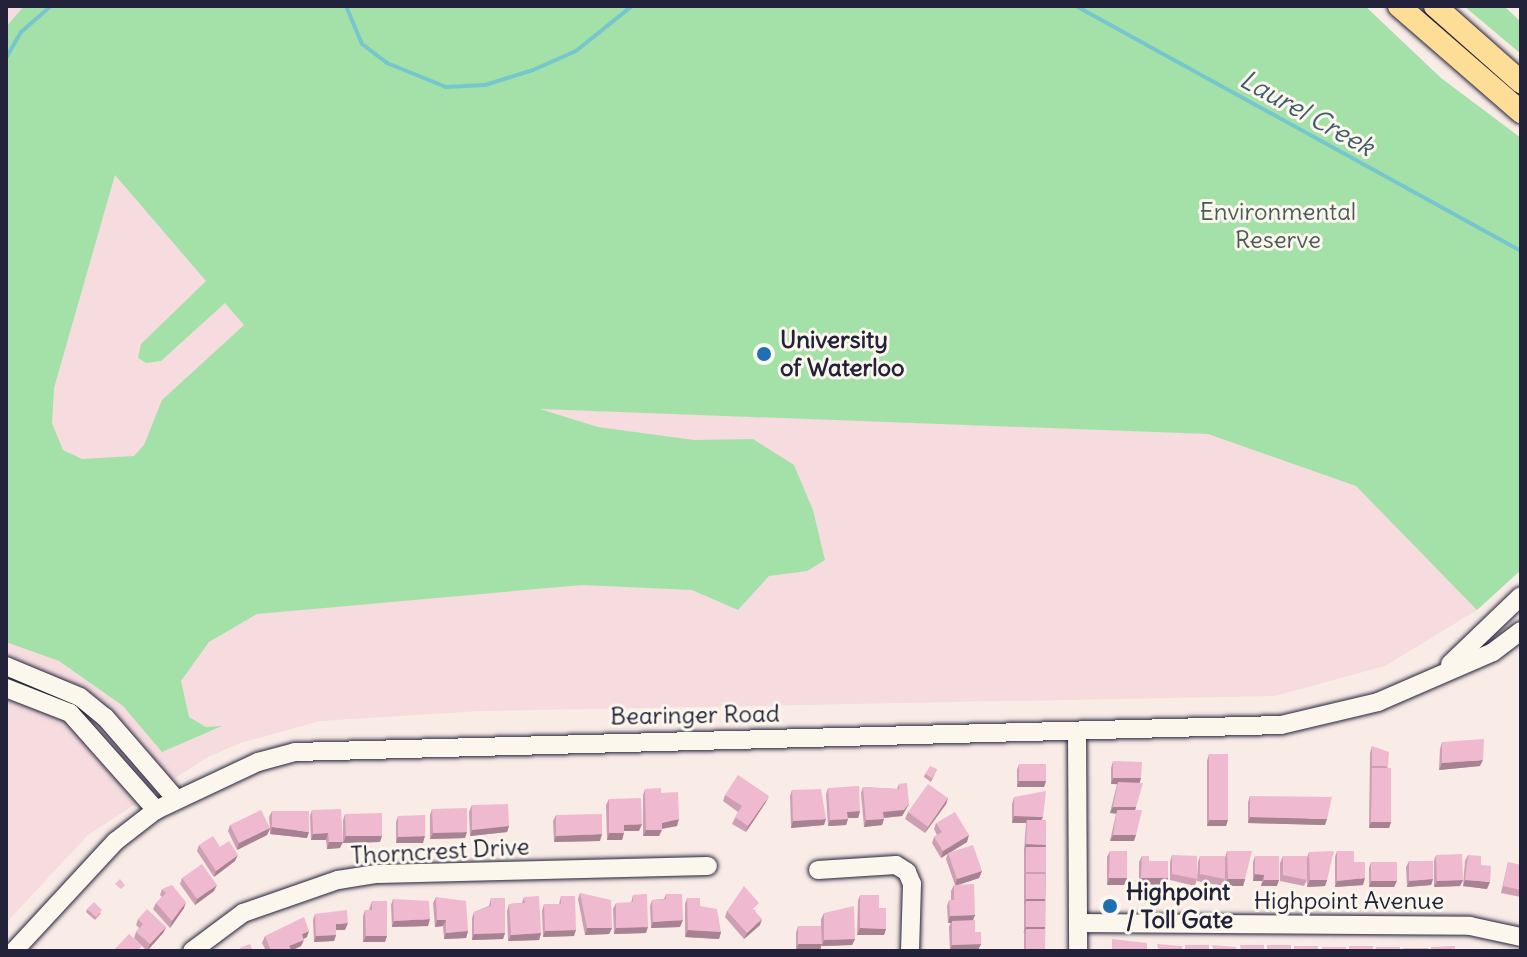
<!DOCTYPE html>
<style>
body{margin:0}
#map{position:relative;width:1527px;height:957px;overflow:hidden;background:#f9ebe6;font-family:Delius,sans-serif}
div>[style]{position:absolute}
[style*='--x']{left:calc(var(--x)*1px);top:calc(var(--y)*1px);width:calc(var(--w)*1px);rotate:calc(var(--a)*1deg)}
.built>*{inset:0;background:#f6dcdf}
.green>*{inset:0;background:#a4e1a8}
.stream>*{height:4px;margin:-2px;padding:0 2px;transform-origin:2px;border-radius:2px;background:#76c7cd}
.roads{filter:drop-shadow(0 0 2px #22223b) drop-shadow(0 0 2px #22223b)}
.minor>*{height:18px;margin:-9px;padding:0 9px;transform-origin:9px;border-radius:9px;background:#fbf7ec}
.major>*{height:22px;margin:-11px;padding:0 11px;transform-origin:11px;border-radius:11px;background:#fedd96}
.wall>*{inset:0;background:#ce9fb3}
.shaded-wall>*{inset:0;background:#a78292}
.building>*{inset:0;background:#efb9d0}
.dots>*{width:22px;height:22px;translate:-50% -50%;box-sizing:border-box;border:4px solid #fbf7ec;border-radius:50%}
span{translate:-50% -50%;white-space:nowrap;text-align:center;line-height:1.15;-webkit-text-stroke:6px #fbf7ec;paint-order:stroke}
.park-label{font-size:24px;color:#495b5c}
.poi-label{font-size:24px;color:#22223b;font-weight:700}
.left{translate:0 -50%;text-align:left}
.street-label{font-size:24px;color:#22223b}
.water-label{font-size:26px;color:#3f5c6e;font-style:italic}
.frame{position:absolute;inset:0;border:8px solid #22223b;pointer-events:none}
</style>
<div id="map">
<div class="built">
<div style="clip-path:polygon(6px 6px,1365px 6px,1441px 78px,1521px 138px,1521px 570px,1477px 610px,1385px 666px,1275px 696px,481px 711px,320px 721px,240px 743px,206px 758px,88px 835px,6px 923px)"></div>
</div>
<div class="green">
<div style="clip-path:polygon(evenodd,24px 6px,1365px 6px,1441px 78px,1521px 138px,1521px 570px,1477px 610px,1356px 486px,1208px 434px,540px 409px,598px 427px,694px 440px,753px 439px,794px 465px,813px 510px,825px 560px,807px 571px,769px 576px,738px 610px,692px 590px,582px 585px,257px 614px,209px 642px,181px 681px,189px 717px,206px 727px,222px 726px,162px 752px,123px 706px,59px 661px,6px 642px,6px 27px,24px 6px,115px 175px,206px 281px,141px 344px,138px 358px,146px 363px,161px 361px,225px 303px,244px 325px,162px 400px,144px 445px,134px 456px,82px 459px,63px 450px,52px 423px,54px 388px,115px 175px)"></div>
<div style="clip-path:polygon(1464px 6px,1504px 6px,1521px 22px,1521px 54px)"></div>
</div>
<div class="stream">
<div style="--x:346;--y:6;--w:41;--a:67.2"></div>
<div style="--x:362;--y:44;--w:31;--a:37"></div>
<div style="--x:387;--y:63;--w:64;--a:22.1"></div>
<div style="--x:446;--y:87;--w:39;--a:-3"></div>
<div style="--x:485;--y:85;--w:50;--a:-17.4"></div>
<div style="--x:533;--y:70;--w:47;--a:-23.8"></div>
<div style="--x:576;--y:51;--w:72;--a:-38.8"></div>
<div style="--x:1076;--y:6;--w:508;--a:28.84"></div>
<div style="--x:6;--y:58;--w:30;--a:-60"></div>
<div style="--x:21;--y:32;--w:40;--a:-41"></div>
</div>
<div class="roads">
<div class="minor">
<div style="--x:1450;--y:664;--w:98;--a:-43.8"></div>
<div style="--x:6;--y:666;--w:80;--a:22.7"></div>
<div style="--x:80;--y:697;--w:32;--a:39"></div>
<div style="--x:105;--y:717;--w:108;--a:49.1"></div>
<div style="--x:6;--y:688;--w:69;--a:21.3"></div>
<div style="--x:70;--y:713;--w:130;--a:48.4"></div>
<div style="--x:1077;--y:731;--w:220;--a:89.7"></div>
<div style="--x:818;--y:870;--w:78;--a:-3.7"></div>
<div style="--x:896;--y:865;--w:13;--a:32"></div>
<div style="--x:907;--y:872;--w:13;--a:67"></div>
<div style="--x:912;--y:884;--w:67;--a:91.7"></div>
<div style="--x:1078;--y:923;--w:392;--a:0.4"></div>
<div style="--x:1470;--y:926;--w:52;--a:12.2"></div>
<div style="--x:14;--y:951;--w:150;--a:-47.2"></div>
<div style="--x:116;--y:841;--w:51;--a:-37.8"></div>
<div style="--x:156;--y:810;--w:113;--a:-25.2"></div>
<div style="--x:258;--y:762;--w:38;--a:-15"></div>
<div style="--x:295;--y:752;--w:986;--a:-1.57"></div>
<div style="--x:1281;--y:725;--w:100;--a:-13.3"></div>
<div style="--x:1378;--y:702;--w:125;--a:-23.5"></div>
<div style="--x:1493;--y:652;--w:35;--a:-37"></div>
<div style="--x:192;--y:951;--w:64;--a:-36.7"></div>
<div style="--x:243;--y:913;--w:101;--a:-19.2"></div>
<div style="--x:338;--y:880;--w:39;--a:-9"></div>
<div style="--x:377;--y:874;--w:331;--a:-1.4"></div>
</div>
<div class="major">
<div style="--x:1399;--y:6;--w:162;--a:41"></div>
<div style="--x:1435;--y:6;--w:115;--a:41.5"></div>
</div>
</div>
<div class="wall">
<div style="clip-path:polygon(1442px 742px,1480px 766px,1439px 770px,1440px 749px)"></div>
<div style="clip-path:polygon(1372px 746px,1388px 768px,1391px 822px,1389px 828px,1369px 828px,1370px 753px)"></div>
<div style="clip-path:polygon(1209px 754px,1226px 826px,1207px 826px,1207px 761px)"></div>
<div style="clip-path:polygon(1113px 761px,1139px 783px,1135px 810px,1134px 841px,1110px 841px,1116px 814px,1110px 813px,1117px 784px,1111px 784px,1111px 768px)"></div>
<div style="clip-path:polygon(1019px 764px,1046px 781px,1044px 787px,1017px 787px,1017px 770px)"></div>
<div style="clip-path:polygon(937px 769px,931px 782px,924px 777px,925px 774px)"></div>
<div style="clip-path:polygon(899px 784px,909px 804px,902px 816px,884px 818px,882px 825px,864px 827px,861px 793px,863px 787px,897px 789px)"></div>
<div style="clip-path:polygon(828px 788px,860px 811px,858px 818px,848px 818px,846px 825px,828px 826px,826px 794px)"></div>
<div style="clip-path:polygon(645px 789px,661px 793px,677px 826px,662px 829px,659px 836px,643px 836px,643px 795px)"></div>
<div style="clip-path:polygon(792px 790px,824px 825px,791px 828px,790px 796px)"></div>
<div style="clip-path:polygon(725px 795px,766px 802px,746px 832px,732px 824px,738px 812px,723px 801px)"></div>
<div style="clip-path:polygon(1250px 796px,1325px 825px,1248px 823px,1248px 802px)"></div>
<div style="clip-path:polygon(1014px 797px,1041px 820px,1046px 845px,1045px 951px,1024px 951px,1024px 851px,1026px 823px,1012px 823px,1012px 804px)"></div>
<div style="clip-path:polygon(948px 798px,946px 804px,925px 833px,905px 819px,908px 812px)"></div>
<div style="clip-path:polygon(609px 799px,639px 831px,624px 831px,622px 840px,607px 840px,606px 805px)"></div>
<div style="clip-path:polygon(472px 805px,509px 826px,507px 832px,470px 836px,469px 812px)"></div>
<div style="clip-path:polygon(432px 809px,465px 838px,430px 839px,430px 815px)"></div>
<div style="clip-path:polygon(312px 810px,340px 848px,327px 849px,326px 840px,311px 840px,310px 816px)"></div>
<div style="clip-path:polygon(272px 811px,307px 838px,270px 834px,270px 829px,267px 835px,237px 850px,228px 831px,230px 825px,270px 828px,269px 817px)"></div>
<div style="clip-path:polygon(345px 814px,380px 842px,343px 843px,343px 820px)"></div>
<div style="clip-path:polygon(556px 815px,600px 841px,554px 842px,553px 821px)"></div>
<div style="clip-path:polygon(398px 816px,423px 843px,396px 843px,396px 822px)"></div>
<div style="clip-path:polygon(936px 823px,967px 842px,949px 853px,982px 871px,979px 878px,958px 885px,975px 915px,973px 920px,975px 932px,981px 944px,978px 950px,950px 951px,949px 927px,951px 922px,948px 923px,947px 906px,949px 900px,951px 900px,951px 891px,954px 885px,955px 885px,946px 859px,948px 853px,941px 858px,932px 843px,934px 837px,937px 835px,934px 829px)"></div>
<div style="clip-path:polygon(199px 845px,220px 847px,235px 861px,214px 877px,197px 851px)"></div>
<div style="clip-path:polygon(1110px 851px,1127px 878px,1124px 885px,1107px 885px,1107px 857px)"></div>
<div style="clip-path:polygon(1227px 851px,1245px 879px,1243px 886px,1225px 886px,1225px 858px)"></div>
<div style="clip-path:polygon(1337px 851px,1354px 862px,1363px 885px,1335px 887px,1335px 857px)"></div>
<div style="clip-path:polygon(1309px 852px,1327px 880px,1325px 886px,1307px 887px,1307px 858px)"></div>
<div style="clip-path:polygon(1172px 855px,1197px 879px,1195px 886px,1170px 880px,1170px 862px)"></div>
<div style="clip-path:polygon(1436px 855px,1463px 880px,1460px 886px,1434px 887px,1434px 861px)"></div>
<div style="clip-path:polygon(1468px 855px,1481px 865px,1487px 889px,1463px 886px,1465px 861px)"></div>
<div style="clip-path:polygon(1142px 856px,1168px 878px,1166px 885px,1139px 884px,1139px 862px)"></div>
<div style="clip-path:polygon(1200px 856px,1225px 879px,1222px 886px,1197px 881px,1198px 862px)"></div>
<div style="clip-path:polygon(1255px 856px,1277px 886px,1261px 886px,1262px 881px,1253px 881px,1253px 862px)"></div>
<div style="clip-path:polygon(1283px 856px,1307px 880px,1304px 886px,1280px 881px,1280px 863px)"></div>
<div style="clip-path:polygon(1409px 861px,1433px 879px,1431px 885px,1407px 887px,1406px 867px)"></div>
<div style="clip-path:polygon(1371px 862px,1394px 887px,1369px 887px,1369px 868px)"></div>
<div style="clip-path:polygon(1508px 862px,1521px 873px,1521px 897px,1501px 893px)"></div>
<div style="clip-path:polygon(182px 878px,214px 891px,195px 905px,180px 884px)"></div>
<div style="clip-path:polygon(162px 889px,184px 908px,170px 928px,153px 909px,156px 903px,162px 897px,160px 895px)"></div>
<div style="clip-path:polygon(580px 893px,612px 928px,609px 934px,585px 935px,578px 899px)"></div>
<div style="clip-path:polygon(666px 894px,680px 927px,651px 928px,650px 906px,652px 900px,664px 899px)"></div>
<div style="clip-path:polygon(633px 895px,646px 933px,614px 934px,613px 909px,616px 903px,631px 903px)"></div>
<div style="clip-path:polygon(860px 895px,879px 908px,886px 929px,884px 935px,857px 935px,858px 901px)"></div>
<div style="clip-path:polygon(561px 896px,574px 936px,543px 937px,542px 911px,544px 904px,559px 904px)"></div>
<div style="clip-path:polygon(436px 897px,468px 931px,466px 938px,444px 939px,443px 926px,435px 927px,433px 903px)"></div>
<div style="clip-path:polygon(524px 897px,541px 933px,539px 940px,508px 941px,507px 911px,509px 904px,522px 903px)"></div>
<div style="clip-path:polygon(491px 898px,505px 933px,503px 939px,472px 940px,472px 918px,474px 912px,489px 906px)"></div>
<div style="clip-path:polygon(687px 898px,700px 906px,721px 932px,719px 939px,685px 937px,685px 904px)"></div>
<div style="clip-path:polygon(393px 899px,428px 926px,392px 927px,391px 905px)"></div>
<div style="clip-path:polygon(372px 901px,385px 942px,363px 942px,363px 916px,365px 910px,369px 910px)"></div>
<div style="clip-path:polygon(87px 909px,101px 913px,95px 920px,86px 912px)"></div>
<div style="clip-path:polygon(756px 910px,755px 911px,760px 925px,744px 939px,725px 917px,727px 911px)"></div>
<div style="clip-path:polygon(824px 913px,855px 939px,852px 945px,822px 946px,822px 944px,820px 950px,796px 951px,796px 933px,798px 926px,821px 926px,821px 919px)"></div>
<div style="clip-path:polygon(315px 914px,345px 930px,336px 930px,336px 935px,334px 941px,314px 942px,313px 920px)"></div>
<div style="clip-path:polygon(138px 919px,166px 927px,163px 933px,147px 951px,134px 938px,136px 932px,139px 928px,136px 925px)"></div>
<div style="clip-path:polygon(265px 936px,307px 937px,303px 939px,301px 946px,292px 951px,266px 951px,262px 943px)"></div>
</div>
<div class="shaded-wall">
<div style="clip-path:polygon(1483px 760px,1480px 766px,1439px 770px,1442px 763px)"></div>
<div style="clip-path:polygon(1113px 778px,1141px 778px,1139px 785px,1111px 784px)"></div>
<div style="clip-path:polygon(1019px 781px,1046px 781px,1044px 787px,1017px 787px)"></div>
<div style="clip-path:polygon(769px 796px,766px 802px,746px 832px,748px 826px)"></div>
<div style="clip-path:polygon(948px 798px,946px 804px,925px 833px,928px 827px)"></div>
<div style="clip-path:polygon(909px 804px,902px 816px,881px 818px,883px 812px)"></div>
<div style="clip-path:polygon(1113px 807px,1136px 807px,1134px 814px,1110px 813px)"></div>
<div style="clip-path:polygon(860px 811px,858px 818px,845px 818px,847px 812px)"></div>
<div style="clip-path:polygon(1014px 816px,1043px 817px,1040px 823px,1027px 820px,1026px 823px,1012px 823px)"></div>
<div style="clip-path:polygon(1250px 817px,1327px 819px,1325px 825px,1248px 823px)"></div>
<div style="clip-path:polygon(679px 819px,677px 826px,659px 829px,662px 823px)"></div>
<div style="clip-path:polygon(826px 819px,824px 825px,791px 828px,793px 821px)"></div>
<div style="clip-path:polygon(848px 819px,846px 825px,828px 826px,830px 820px)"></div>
<div style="clip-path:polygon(884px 819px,882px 825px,864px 827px,866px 820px)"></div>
<div style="clip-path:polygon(1209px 820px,1228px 820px,1226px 826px,1207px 826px)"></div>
<div style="clip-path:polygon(1371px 822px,1391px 822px,1389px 828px,1369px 828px)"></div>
<div style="clip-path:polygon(642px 824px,639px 831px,622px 831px,624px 825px)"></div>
<div style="clip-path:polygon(509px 826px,507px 832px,470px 836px,472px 830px)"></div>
<div style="clip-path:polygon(272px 827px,309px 832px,307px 838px,270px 834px)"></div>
<div style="clip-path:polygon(270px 828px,267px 835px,237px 850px,239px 843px)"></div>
<div style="clip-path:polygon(646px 830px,662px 830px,659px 836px,643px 836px)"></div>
<div style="clip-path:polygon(467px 832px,465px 838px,430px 839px,433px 833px)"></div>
<div style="clip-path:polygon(328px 833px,326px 840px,311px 840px,313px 834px)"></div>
<div style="clip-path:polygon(609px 833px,624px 833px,622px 840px,607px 840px)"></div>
<div style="clip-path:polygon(602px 834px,600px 841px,554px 842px,556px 836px)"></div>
<div style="clip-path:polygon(969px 835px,967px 842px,941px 858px,943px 851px)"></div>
<div style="clip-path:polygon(1113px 835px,1136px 835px,1134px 841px,1110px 841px)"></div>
<div style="clip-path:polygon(346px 836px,382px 836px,380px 842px,343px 843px)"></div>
<div style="clip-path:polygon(425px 836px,423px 843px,396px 843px,398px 837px)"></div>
<div style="clip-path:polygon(329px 842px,343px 842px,340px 848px,327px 849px)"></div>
<div style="clip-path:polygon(1026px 844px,1046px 845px,1043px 851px,1026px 847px,1024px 851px)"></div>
<div style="clip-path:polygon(238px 855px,235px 861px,214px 877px,216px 871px)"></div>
<div style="clip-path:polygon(982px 871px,979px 878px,955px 886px,957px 879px)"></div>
<div style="clip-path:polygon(1255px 874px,1264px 875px,1262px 881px,1253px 881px)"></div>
<div style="clip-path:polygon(1109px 878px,1127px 878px,1124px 885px,1107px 885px)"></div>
<div style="clip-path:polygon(1141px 878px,1168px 878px,1166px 885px,1139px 884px)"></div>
<div style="clip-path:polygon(1365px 878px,1363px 885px,1335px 887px,1337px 881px)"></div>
<div style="clip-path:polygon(1228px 879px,1245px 879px,1243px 886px,1225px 886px)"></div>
<div style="clip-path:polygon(1433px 879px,1431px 885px,1407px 887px,1409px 881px)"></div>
<div style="clip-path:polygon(1264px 880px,1279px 880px,1277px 886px,1261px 886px)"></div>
<div style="clip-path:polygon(1310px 880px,1327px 880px,1325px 886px,1307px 887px)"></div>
<div style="clip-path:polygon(1463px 880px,1460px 886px,1434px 887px,1437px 881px)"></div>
<div style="clip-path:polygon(1465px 880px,1490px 882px,1487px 889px,1463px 886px)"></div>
<div style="clip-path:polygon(1371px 881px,1397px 881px,1394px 887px,1369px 887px)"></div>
<div style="clip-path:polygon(217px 885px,214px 891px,195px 905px,197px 899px)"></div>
<div style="clip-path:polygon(1026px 899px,1045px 899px,1043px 905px,1026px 901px,1024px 905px)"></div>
<div style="clip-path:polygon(186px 902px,184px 908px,170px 928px,172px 921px)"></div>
<div style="clip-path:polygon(975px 915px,972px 922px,948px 923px,950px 916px)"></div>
<div style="clip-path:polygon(430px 919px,428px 926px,392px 927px,394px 921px)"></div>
<div style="clip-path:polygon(762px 919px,760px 925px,744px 939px,747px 933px)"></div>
<div style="clip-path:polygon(437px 920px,446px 920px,443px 926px,435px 927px)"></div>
<div style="clip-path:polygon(683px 920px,680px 927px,651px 928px,653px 922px)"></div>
<div style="clip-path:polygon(348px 923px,345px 930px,334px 930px,336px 924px)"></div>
<div style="clip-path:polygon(166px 927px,163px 933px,147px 951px,150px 944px)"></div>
<div style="clip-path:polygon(648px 927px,646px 933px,614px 934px,616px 928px)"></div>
<div style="clip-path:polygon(1026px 927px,1045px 927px,1043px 933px,1026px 929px,1023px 933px)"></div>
<div style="clip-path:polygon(587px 928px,612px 928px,609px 934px,585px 935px)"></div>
<div style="clip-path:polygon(860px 928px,886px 929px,884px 935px,857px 935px)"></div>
<div style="clip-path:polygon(576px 930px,574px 936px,543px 937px,545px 931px)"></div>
<div style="clip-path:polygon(688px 930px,721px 932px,719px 939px,685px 937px)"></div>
<div style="clip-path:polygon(309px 931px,307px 937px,299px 941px,302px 934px)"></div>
<div style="clip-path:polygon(468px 931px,466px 938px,444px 939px,446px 933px)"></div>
<div style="clip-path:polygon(505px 933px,503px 939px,472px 940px,474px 934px)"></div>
<div style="clip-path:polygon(541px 933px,539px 940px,508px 941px,511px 935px)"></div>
<div style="clip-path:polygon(336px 935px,334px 941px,314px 942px,316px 936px)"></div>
<div style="clip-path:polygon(366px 936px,387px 936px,385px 942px,363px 942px)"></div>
<div style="clip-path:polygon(855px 939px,852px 945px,822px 946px,824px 940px)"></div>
<div style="clip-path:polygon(304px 940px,301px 946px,289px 951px,289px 946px)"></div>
<div style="clip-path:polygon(798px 944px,822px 944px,820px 950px,796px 951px)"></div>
<div style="clip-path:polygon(981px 944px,978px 950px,950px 951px,952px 945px)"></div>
</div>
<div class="building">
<div style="clip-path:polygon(1484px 739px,1483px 760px,1442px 763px,1442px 742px)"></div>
<div style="clip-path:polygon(1372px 746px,1389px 752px,1388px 766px,1372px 766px)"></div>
<div style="clip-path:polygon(1209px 754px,1228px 754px,1228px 820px,1209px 820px)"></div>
<div style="clip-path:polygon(1113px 761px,1142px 762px,1141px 778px,1113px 778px)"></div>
<div style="clip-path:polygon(1019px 764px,1046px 764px,1046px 781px,1019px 781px)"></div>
<div style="clip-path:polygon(930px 766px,937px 769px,932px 778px,925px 774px)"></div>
<div style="clip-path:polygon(1372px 768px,1391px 768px,1391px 822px,1371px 822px)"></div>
<div style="clip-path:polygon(738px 775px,769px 796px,748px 826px,735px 817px,742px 806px,725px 795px)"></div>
<div style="clip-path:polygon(1118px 782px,1143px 783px,1136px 807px,1113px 807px)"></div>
<div style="clip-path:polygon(907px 783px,909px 804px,904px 810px,883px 812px,884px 819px,866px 820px,863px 787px,899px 789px,899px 784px)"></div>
<div style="clip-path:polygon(928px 784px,948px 798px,928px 827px,908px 812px)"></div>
<div style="clip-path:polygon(859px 786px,860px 811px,847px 812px,848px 819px,830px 820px,828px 788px)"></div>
<div style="clip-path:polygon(661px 788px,661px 793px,678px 792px,679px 819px,662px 823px,662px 830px,646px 830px,645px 789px)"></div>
<div style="clip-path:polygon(821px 789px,826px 819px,793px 821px,792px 790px)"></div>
<div style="clip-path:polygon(1046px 791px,1043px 817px,1014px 816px,1014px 797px)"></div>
<div style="clip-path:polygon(1250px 796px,1332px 797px,1327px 819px,1250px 817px)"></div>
<div style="clip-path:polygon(641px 798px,642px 824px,624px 825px,624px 833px,609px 833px,609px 799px)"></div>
<div style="clip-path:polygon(508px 804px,509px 826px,472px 830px,472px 805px)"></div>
<div style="clip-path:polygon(467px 808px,467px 832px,433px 833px,432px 809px)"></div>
<div style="clip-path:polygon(341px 809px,343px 842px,329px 842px,328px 833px,313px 834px,312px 810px)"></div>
<div style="clip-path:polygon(261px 810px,270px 828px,239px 843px,230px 825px)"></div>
<div style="clip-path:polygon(1117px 810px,1142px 810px,1136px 835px,1113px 835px)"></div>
<div style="clip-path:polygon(272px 811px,309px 811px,309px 832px,272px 827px)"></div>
<div style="clip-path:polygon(955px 812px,969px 835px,943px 851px,934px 837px,942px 832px,936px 823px)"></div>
<div style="clip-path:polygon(382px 813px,382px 836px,346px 836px,345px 814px)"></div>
<div style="clip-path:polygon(602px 814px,602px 834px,556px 836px,556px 815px)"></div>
<div style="clip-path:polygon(425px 815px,425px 836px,398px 837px,398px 816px)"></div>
<div style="clip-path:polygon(1027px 820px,1046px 820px,1046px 845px,1026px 844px)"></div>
<div style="clip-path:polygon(213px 836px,220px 847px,229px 841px,238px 855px,216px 871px,199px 845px)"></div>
<div style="clip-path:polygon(973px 845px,982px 871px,957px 879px,948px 853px)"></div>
<div style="clip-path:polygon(1026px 847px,1046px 847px,1046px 872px,1026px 872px)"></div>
<div style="clip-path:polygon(1110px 851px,1127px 851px,1127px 878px,1109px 878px)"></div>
<div style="clip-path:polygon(1227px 851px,1252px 851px,1245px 879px,1228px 879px)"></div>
<div style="clip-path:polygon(1334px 851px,1327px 880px,1310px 880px,1309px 852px)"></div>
<div style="clip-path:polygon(1337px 851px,1354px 851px,1354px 862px,1365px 862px,1365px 878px,1337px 881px)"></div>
<div style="clip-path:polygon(1462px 854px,1463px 880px,1437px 881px,1436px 855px)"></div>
<div style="clip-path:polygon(1172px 855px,1197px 856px,1197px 879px,1172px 874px)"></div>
<div style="clip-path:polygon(1468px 855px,1481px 856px,1481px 865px,1491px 866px,1490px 882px,1465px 880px)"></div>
<div style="clip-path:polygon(1142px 856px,1149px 856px,1149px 861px,1168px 861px,1168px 878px,1141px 878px)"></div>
<div style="clip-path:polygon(1200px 856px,1225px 856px,1225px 879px,1200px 874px)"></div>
<div style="clip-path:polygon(1255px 856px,1279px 856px,1279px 880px,1264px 880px,1264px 875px,1255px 874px)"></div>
<div style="clip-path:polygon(1283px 856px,1307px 856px,1307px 880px,1283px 875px)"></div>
<div style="clip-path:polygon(1409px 861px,1433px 861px,1433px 879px,1409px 881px)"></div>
<div style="clip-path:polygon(1371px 862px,1397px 862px,1397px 881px,1371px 881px)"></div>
<div style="clip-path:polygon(1508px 862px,1521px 865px,1521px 890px,1503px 886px)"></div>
<div style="clip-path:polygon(202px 864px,217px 885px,197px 899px,182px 878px)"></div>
<div style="clip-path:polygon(1026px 874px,1045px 874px,1045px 899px,1026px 899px)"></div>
<div style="clip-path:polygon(120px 879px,125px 885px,121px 889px,115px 884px)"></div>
<div style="clip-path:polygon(974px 884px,975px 915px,950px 916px,949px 900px,954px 900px,954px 885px)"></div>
<div style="clip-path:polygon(172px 885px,186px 902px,172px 921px,156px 903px,166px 893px,162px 889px)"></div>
<div style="clip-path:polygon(744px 886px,759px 903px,753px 909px,762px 919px,747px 933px,727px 911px)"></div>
<div style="clip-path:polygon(580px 893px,611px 900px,612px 928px,587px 928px)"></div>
<div style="clip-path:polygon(647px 894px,648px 927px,616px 928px,616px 903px,633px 902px,633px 895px)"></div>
<div style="clip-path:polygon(666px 894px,682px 894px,683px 920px,653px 922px,652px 900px,666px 899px)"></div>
<div style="clip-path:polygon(860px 895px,879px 895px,879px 908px,886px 908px,886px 929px,860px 928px)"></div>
<div style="clip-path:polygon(539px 896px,541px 933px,511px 935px,509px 904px,525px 903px,524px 897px)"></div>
<div style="clip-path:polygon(561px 896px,575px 896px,576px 930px,545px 931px,544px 904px,561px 904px)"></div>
<div style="clip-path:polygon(436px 897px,466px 901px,468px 931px,446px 933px,446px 920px,437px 920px)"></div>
<div style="clip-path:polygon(491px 898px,505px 898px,505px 933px,474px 934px,474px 912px,491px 906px)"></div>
<div style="clip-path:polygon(687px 898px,700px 898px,700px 906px,717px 909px,721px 932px,688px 930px)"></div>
<div style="clip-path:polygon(393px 899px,429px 901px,430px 919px,394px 921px)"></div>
<div style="clip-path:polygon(372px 901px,387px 901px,387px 936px,366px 936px,365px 910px,372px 910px)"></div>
<div style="clip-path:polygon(1026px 901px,1045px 901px,1045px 927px,1026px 927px)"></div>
<div style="clip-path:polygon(94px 902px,102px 910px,96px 917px,87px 909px)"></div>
<div style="clip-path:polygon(854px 906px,855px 939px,824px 940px,824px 913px)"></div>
<div style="clip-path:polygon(147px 909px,166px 927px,150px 944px,136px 932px,143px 924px,138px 919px)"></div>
<div style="clip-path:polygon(347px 910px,348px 923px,336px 924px,336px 935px,316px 936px,315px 914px)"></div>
<div style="clip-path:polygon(304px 917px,309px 931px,302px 934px,304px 940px,289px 946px,292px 951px,271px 951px,265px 936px)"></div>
<div style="clip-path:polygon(975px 920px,975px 932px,981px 932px,981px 944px,952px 945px,952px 921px)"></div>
<div style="clip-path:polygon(798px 926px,821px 926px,822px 944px,798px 944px)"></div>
<div style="clip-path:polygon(1026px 929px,1045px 929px,1045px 951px,1026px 951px)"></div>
<div style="clip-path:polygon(129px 934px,142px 946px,137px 951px,113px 951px)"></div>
<div style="clip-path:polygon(1112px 939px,1147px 943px,1147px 951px,1112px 951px)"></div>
<div style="clip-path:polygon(250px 944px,253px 951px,241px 951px,240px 948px)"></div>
<div style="clip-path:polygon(1157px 944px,1182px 946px,1182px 951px,1159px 951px)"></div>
<div style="clip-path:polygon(1185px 945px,1209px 945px,1209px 951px,1185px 951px)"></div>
<div style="clip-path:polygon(1212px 945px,1236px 947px,1236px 951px,1214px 951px)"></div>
<div style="clip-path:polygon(1240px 945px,1264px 945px,1264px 951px,1241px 951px)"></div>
<div style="clip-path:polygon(1267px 945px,1291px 945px,1291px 951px,1267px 951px)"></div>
<div style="clip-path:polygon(1294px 946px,1318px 946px,1318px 951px,1294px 951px)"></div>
<div style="clip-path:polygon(1349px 946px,1373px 946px,1373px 951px,1349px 951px)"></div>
<div style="clip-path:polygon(1455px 946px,1455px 951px,1431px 951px,1431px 947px)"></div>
<div style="clip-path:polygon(1322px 947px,1346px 947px,1346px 951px,1322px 951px)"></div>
<div style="clip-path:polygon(1376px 947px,1400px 947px,1400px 951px,1376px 951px)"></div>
<div style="clip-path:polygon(1403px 948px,1428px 948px,1428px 951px,1403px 951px)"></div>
<div style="clip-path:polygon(1458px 949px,1476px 949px,1476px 951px,1458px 951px)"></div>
</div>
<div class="dots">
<div style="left:764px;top:354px;background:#1f6fb2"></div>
<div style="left:1110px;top:906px;background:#1f6fb2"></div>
</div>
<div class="park-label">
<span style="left:1278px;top:226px">Environmental<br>Reserve</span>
</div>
<div class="poi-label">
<span class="left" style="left:780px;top:354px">University<br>of Waterloo</span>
<span class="left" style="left:1126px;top:906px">Highpoint<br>/ Toll Gate</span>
</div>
<div class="street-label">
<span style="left:695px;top:715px;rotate:-1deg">Bearinger Road</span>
<span style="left:440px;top:851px;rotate:-3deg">Thorncrest Drive</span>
<span style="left:1349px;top:901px">Highpoint Avenue</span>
</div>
<div class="water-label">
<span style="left:1307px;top:113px;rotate:29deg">Laurel Creek</span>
</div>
<div class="frame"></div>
</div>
